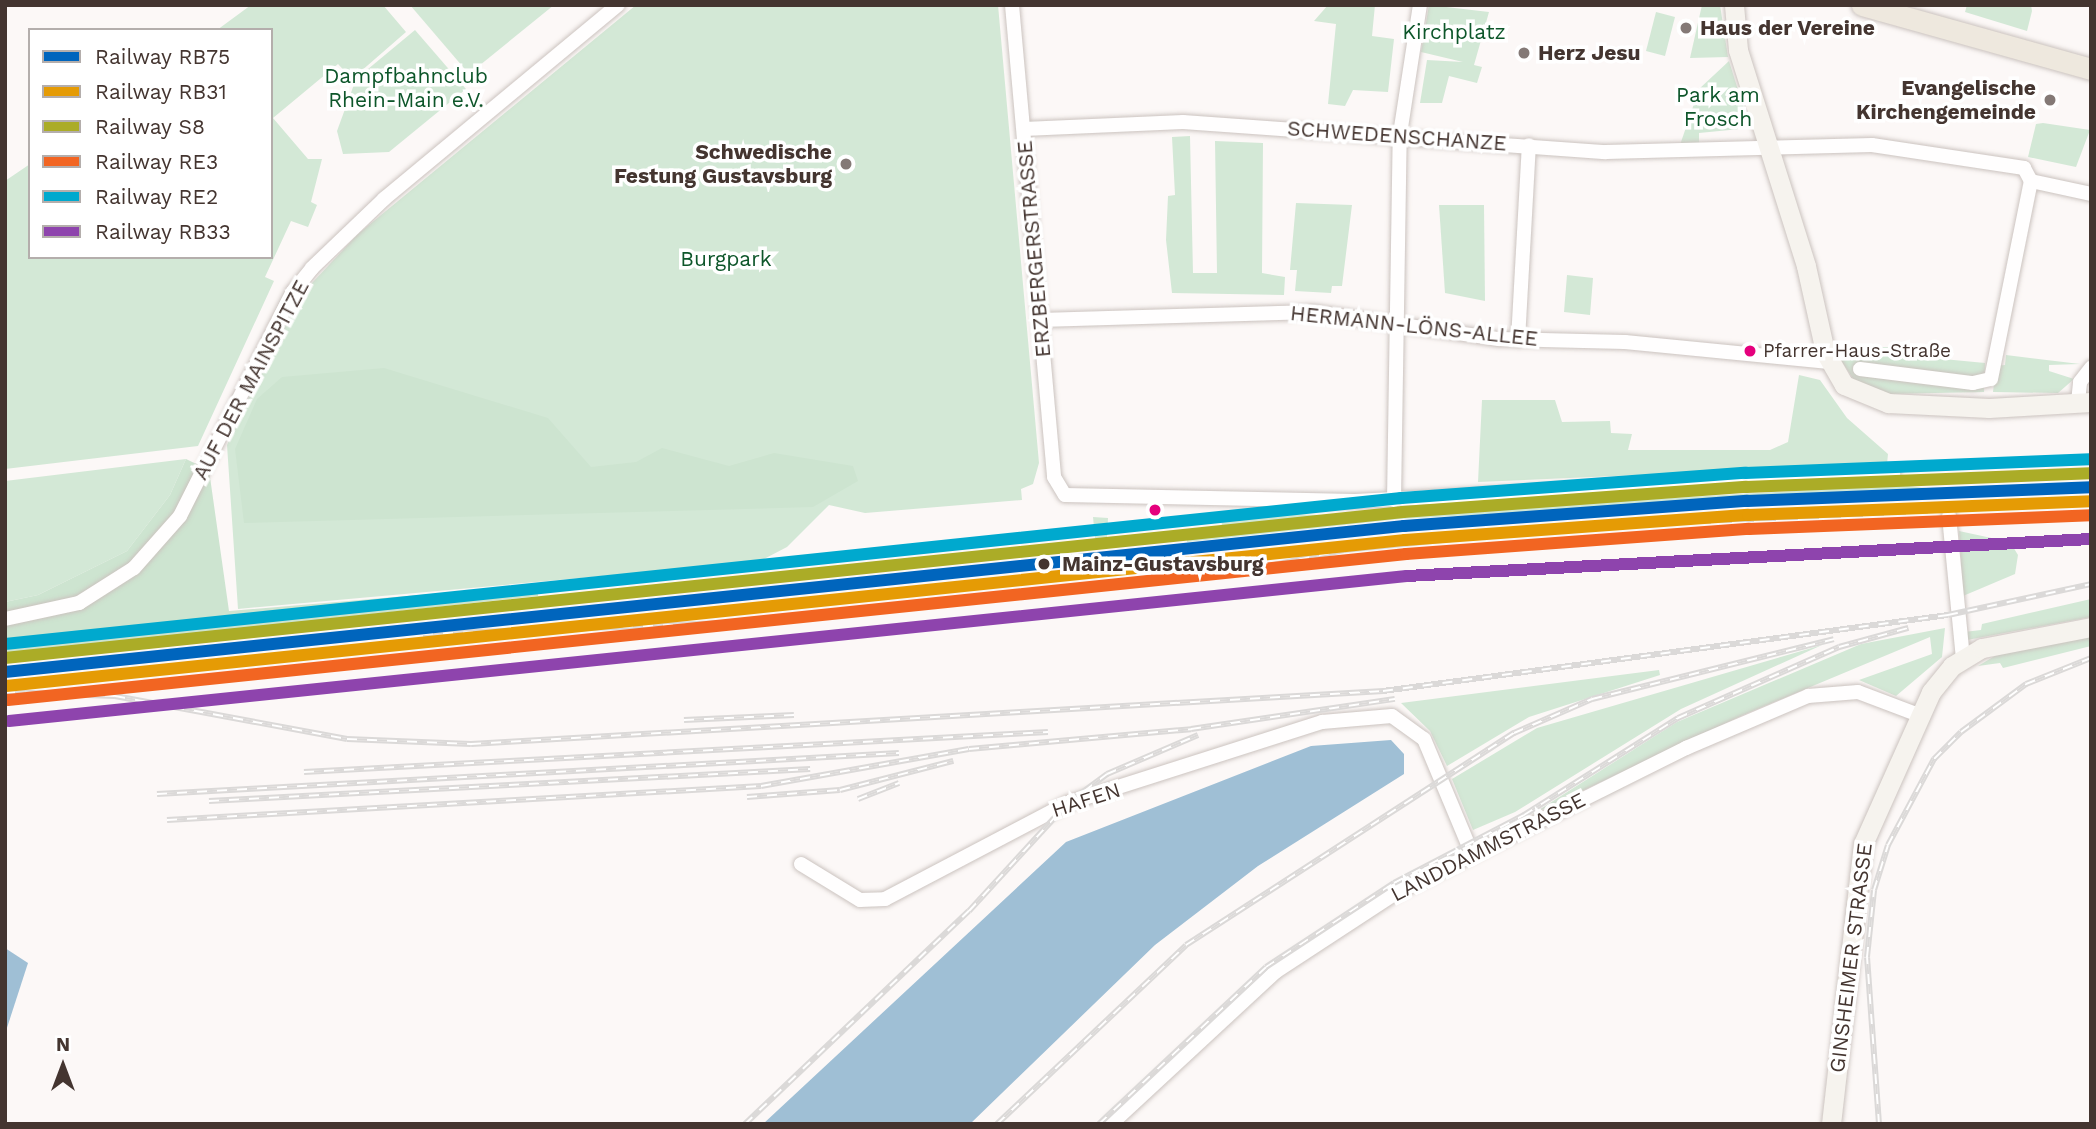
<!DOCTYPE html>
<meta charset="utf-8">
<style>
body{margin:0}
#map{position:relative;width:2096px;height:1129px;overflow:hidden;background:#fcf8f7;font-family:"Work Sans",sans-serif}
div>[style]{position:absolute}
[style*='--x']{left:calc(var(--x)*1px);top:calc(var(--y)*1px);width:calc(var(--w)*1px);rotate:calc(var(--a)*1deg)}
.green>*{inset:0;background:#d3e8d6}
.forest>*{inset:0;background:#cde4d0}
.water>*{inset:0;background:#9fbfd5}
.roads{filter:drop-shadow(0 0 2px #cbc3bf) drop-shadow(0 0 2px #cbc3bf)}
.minor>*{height:14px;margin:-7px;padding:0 7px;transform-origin:7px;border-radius:7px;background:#fffefe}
.secondary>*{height:19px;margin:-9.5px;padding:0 9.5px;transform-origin:9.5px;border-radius:9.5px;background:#f6f3ee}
.primary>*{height:21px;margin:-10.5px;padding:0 10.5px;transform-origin:10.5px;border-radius:10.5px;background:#eee8de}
.rail>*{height:6px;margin-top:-3px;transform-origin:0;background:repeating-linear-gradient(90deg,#fff 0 10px,#dbd9d8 0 20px);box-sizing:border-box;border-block:2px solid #dbd9d8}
.rail-1>*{height:12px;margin:-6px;padding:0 6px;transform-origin:6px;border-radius:6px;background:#0065bd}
.rail-2>*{height:12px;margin:-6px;padding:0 6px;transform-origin:6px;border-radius:6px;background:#e59b05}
.rail-3>*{height:12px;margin:-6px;padding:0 6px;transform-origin:6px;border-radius:6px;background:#abac27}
.rail-4>*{height:12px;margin:-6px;padding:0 6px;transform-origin:6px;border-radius:6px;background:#f26522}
.rail-5>*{height:12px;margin:-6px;padding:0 6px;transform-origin:6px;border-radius:6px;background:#00a9ce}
.rail-6>*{height:12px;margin:-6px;padding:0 6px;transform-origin:6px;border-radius:6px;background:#8e44ad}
.dots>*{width:19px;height:19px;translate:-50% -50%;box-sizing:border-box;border:4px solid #fff;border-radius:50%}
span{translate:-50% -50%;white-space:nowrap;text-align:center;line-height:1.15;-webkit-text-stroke:7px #fff;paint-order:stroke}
.bus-label{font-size:19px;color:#443530}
.left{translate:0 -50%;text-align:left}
.poi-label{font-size:21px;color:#443530;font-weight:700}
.right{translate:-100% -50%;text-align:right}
.park-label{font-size:21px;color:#0d562a}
.street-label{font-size:21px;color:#443530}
.stop-label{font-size:21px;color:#443530;font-weight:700}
.frame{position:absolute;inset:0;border:7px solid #443530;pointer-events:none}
.legend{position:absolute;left:28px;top:28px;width:245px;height:231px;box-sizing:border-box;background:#fff;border:2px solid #b4aeac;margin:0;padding:9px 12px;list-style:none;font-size:21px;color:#443530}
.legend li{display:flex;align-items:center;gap:14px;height:35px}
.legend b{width:35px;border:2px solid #b4aeac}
.north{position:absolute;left:28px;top:1031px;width:70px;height:70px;-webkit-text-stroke:5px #fff;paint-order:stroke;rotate:0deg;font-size:19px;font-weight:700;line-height:28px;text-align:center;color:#443530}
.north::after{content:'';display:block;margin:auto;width:24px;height:32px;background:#443530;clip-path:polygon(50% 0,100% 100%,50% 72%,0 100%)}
</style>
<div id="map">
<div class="green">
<div style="clip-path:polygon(251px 5px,383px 5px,406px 32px,352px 79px,338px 64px,273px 118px,308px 159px,322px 159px,311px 202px,317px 205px,308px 227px,291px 221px,265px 277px,274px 281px,198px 446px,5px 469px,5px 181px,30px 164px,30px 257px,271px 257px,271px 30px,217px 30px)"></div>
<div style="clip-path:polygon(410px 5px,554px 5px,469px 74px)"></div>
<div style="clip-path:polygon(636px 5px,998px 5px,1039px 463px,1033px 484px,1021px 489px,1022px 500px,865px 513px,829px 505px,787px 547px,758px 562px,238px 609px,227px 445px,278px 333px,312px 283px,358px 234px)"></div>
<div style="clip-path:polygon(1328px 5px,1375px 5px,1372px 36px,1394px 39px,1388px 92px,1353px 90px,1345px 106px,1328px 104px,1336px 24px,1314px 21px)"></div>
<div style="clip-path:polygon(1429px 5px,1489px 12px,1474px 65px,1482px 67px,1477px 83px,1449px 76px,1442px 103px,1420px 103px,1427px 60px,1463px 62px,1421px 52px)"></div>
<div style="clip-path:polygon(1702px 5px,1720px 5px,1728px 57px,1690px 58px)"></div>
<div style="clip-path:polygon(1967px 5px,2031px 5px,2032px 11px,2027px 31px,1965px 12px)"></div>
<div style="clip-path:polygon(1656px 12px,1675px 17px,1665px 56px,1646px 51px)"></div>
<div style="clip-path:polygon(415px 30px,466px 89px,389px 152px,343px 154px,337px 131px,356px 79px)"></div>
<div style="clip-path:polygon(1729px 61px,1750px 128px,1699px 133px,1699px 143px,1680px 145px,1699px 89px)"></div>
<div style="clip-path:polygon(2043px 123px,2090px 130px,2076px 167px,2028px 157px,2036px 124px)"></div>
<div style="clip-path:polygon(1190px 136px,1193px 273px,1217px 273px,1215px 141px,1263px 143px,1262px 273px,1285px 277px,1284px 295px,1172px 293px,1166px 240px,1168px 196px,1175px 195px,1172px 137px)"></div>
<div style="clip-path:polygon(1296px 203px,1352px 205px,1342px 286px,1332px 286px,1331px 293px,1295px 291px,1297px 270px,1290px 270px)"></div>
<div style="clip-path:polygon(1439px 205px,1484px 205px,1485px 301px,1445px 293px)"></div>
<div style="clip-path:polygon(1567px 275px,1593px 278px,1590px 315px,1564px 312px)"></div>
<div style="clip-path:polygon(1891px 347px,1891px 354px,1985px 363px,1984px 392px,1886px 394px,1854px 380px,1833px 348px)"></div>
<div style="clip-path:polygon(2006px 355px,2080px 364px,2049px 365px,2049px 371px,2074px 379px,2058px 393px,1993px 392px,1996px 366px,2005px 365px)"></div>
<div style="clip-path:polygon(1799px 375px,1820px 380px,1847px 418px,1888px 454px,1887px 464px,1478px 482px,1482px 400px,1555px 400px,1562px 422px,1610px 421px,1611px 433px,1632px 434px,1628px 450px,1770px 450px,1788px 442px)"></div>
<div style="clip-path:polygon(186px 459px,170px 495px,127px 551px,38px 595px,5px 602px,5px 481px)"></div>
<div style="clip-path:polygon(1898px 485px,1936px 489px,1399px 519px,1187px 542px,1186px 533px,1107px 541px,1095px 538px,1093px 517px,1108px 518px,1107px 537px,1222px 527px,1221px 512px,1357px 516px)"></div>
<div style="clip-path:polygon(1959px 531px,2010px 542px,2018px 555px,2015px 574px,1963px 596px)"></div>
<div style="clip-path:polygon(2091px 599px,2091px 617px,1967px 640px,1964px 632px,1981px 630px,1982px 624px)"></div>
<div style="clip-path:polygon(1945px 628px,1942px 657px,1896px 696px,1859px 680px,1932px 654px,1930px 637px,1743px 715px,1531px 815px,1677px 722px,1861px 644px)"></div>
<div style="clip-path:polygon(2091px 637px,2091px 646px,2003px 668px,2000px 663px,1978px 666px,2003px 651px)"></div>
<div style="clip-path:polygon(1822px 645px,1681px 709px,1515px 812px,1473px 830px,1452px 779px,1537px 728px)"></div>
<div style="clip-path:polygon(1659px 670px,1660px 675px,1529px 717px,1447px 766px,1430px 731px,1401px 703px)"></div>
</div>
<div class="forest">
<div style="clip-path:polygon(384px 368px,548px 418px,591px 467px,636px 462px,662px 448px,729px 466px,774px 453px,853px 466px,858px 481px,813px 507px,244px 523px,235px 449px,257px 399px,282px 377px)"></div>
<div style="clip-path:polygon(186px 459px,209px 470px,229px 611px,538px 585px,538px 596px,5px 654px,5px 602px,38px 595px,127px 551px,170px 495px)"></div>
</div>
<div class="water">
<div style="clip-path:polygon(1391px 740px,1404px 754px,1404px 774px,1258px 866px,1155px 945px,970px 1124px,763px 1124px,1066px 842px,1311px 746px)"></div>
<div style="clip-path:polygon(5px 948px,28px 963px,5px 1034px)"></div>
</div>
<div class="roads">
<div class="minor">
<div style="--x:1012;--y:5;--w:474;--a:84.9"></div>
<div style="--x:1054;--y:477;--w:21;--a:59"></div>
<div style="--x:1065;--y:495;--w:290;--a:1.2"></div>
<div style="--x:1355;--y:501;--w:539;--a:-2.87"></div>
<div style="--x:1024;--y:129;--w:159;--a:-2.5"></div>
<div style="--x:1183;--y:122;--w:424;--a:4.1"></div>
<div style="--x:1606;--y:152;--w:266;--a:-1.5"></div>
<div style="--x:1872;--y:145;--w:154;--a:8.6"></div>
<div style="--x:2024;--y:168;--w:15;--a:62"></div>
<div style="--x:2031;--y:181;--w:61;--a:12.2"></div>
<div style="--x:1040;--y:320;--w:273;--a:-1.7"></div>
<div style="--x:1313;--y:312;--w:188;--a:8.3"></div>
<div style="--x:1499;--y:339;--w:126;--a:1.4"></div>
<div style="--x:1625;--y:342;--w:205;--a:5.6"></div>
<div style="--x:1518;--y:340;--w:195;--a:-86.8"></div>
<div style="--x:1860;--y:369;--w:114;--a:7.1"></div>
<div style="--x:1973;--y:383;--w:18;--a:-13"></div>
<div style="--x:1991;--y:379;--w:202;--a:-78.6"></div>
<div style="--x:2078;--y:402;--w:20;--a:-84"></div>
<div style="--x:2080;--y:382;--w:18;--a:-52"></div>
<div style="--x:1394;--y:500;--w:366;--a:-89.1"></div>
<div style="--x:1400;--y:134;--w:131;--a:-81.2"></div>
<div style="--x:1949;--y:516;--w:143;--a:84.4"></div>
<div style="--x:5;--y:619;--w:76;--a:-12.2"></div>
<div style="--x:79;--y:603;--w:65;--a:-32.5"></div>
<div style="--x:134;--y:568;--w:69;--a:-48.5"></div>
<div style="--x:180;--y:516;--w:250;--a:-63.3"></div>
<div style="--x:292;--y:293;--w:32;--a:-51"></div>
<div style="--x:312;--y:268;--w:100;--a:-43.8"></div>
<div style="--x:384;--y:199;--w:304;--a:-39.7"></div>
<div style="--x:801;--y:864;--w:69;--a:31.4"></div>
<div style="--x:860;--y:900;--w:25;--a:-2"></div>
<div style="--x:885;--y:899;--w:207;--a:-27.7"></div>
<div style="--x:1068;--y:803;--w:267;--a:-17.7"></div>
<div style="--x:1322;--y:722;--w:70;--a:-4.9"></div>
<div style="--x:1392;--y:716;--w:39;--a:36"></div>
<div style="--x:1424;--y:739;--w:125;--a:67.3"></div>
<div style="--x:1111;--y:1124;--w:224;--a:-42.8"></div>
<div style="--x:1275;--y:972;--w:148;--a:-33.2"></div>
<div style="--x:1399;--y:891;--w:321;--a:-26.5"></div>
<div style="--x:1686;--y:748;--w:133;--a:-23.1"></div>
<div style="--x:1808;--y:696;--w:50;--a:-4.6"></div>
<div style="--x:1858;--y:692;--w:65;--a:20.7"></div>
</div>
<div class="secondary">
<div style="--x:1734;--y:5;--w:45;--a:84.9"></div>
<div style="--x:1738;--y:50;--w:226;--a:72.5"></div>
<div style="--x:1806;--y:266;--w:88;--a:77.5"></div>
<div style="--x:1825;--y:352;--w:38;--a:60"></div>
<div style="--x:1844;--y:385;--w:48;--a:22.2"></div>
<div style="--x:1888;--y:403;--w:101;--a:2.8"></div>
<div style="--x:1989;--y:408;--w:102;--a:-3.4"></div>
<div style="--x:1831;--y:1124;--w:282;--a:-83.5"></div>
<div style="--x:1863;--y:844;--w:167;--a:-65.9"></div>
<div style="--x:1931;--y:692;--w:33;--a:-51"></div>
<div style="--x:1952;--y:666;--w:35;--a:-31"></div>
<div style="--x:1982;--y:648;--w:111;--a:-10.9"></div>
</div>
<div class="primary">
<div style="--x:1862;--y:5;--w:238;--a:15.6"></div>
</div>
</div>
<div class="rail">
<div style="--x:423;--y:634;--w:360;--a:-2.1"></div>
<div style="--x:783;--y:621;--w:461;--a:-6.1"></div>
<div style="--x:1241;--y:572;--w:105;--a:-12.1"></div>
<div style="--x:1344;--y:550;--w:227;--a:-5.8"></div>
<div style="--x:1570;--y:527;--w:522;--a:-2.64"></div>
<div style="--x:5;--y:692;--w:110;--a:2.1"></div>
<div style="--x:115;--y:696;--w:236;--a:10.5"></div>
<div style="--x:347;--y:739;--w:124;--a:2.3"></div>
<div style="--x:471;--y:744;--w:914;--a:-3.33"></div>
<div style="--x:1383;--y:691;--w:570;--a:-7.66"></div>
<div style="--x:1948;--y:615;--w:146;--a:-12.2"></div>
<div style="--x:684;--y:720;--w:110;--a:-2.6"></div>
<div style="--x:304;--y:772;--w:745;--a:-3.08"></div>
<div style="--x:157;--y:794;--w:743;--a:-3.16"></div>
<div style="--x:747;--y:797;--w:93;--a:-4.3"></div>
<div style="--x:840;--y:790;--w:117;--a:-14.4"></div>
<div style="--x:858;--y:799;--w:44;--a:-21.3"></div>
<div style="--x:209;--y:801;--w:602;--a:-3.05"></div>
<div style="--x:167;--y:820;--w:595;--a:-3.28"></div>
<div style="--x:761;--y:786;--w:211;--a:-10.1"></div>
<div style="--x:969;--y:749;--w:223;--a:-5.1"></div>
<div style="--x:1191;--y:729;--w:206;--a:-8.4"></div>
<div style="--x:745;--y:1124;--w:309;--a:-43.6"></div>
<div style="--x:969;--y:911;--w:147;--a:-47.5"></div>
<div style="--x:1068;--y:803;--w:49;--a:-36.6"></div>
<div style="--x:1107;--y:774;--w:99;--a:-23.2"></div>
<div style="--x:997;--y:1124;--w:260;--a:-43.4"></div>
<div style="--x:1186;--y:945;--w:391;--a:-32.9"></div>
<div style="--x:1514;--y:733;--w:85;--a:-23.6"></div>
<div style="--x:1592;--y:699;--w:249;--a:-13.9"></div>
<div style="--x:1099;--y:1124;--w:229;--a:-43.2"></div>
<div style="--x:1266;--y:967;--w:153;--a:-33.3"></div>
<div style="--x:1394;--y:883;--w:147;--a:-27.6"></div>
<div style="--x:1524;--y:815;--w:182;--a:-32.2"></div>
<div style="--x:1678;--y:718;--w:176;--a:-23.8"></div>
<div style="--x:1839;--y:647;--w:72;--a:-15.4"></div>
<div style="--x:1879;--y:1124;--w:167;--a:-94.1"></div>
<div style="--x:1867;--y:957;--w:67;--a:-84"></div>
<div style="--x:1874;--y:890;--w:47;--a:-72.7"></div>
<div style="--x:1888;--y:845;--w:98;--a:-61.9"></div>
<div style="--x:1934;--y:759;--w:38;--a:-45"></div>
<div style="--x:1961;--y:732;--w:81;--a:-36.4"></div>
<div style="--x:2026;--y:684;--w:70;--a:-21.8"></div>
</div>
<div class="rail-1">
<div style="--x:5;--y:672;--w:1407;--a:-5.96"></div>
<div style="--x:1404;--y:526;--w:344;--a:-4.2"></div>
<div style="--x:1747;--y:501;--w:344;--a:-2.3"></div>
</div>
<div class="rail-2">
<div style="--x:6;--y:686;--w:1407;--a:-5.96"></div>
<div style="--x:1405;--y:540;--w:344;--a:-4.2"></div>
<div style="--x:1748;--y:515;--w:343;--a:-2.3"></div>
</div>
<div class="rail-3">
<div style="--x:5;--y:658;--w:1406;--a:-5.96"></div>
<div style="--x:1403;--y:512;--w:344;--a:-4.2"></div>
<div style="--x:1746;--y:487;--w:344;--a:-2.3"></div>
</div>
<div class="rail-4">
<div style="--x:8;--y:700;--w:1406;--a:-5.96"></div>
<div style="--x:1406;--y:554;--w:344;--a:-4.2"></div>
<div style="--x:1749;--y:529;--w:342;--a:-2.3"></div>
</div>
<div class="rail-5">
<div style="--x:5;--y:644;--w:1404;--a:-5.97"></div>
<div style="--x:1401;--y:498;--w:345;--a:-4.2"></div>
<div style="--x:1745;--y:473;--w:345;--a:-2.3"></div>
</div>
<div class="rail-6">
<div style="--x:9;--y:721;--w:1405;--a:-5.92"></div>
<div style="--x:1407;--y:576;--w:685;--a:-3.1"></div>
</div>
<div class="dots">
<div style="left:1686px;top:28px;background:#847976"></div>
<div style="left:1524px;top:53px;background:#847976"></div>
<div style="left:2050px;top:100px;background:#847976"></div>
<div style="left:846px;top:164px;background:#847976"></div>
<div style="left:1750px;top:351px;background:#e5007d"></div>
<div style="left:1155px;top:510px;background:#e5007d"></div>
<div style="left:1044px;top:564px;background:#443530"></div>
</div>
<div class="bus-label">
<span class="left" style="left:1763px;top:351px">Pfarrer-Haus-Straße</span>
</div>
<div class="poi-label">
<span class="left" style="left:1700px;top:28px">Haus der Vereine</span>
<span class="left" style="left:1538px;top:53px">Herz Jesu</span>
<span class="right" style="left:2036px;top:100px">Evangelische<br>Kirchengemeinde</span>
<span class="right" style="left:832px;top:164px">Schwedische<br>Festung Gustavsburg</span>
</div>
<div class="park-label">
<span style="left:1454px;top:32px">Kirchplatz</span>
<span style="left:406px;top:88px">Dampfbahnclub<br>Rhein-Main e.V.</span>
<span style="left:1718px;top:107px">Park am<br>Frosch</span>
<span style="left:726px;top:259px">Burgpark</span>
</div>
<div class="street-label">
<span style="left:1397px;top:136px;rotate:4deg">SCHWEDENSCHANZE</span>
<span style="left:1034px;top:249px;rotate:-95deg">ERZBERGERSTRASSE</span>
<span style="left:1414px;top:326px;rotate:6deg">HERMANN-LÖNS-ALLEE</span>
<span style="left:251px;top:380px;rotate:-62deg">AUF DER MAINSPITZE</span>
<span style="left:1086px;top:800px;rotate:-18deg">HAFEN</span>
<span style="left:1488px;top:847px;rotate:-27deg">LANDDAMMSTRASSE</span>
<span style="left:1851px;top:958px;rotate:-83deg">GINSHEIMER STRASSE</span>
</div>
<div class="stop-label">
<span class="left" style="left:1062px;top:564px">Mainz-Gustavsburg</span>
</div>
<div class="frame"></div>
<ul class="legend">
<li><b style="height:9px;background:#0065bd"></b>Railway RB75</li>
<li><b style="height:9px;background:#e59b05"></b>Railway RB31</li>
<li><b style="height:9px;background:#abac27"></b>Railway S8</li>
<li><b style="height:9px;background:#f26522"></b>Railway RE3</li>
<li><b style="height:9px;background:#00a9ce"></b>Railway RE2</li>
<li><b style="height:9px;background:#8e44ad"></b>Railway RB33</li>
</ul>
<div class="north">N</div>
</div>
